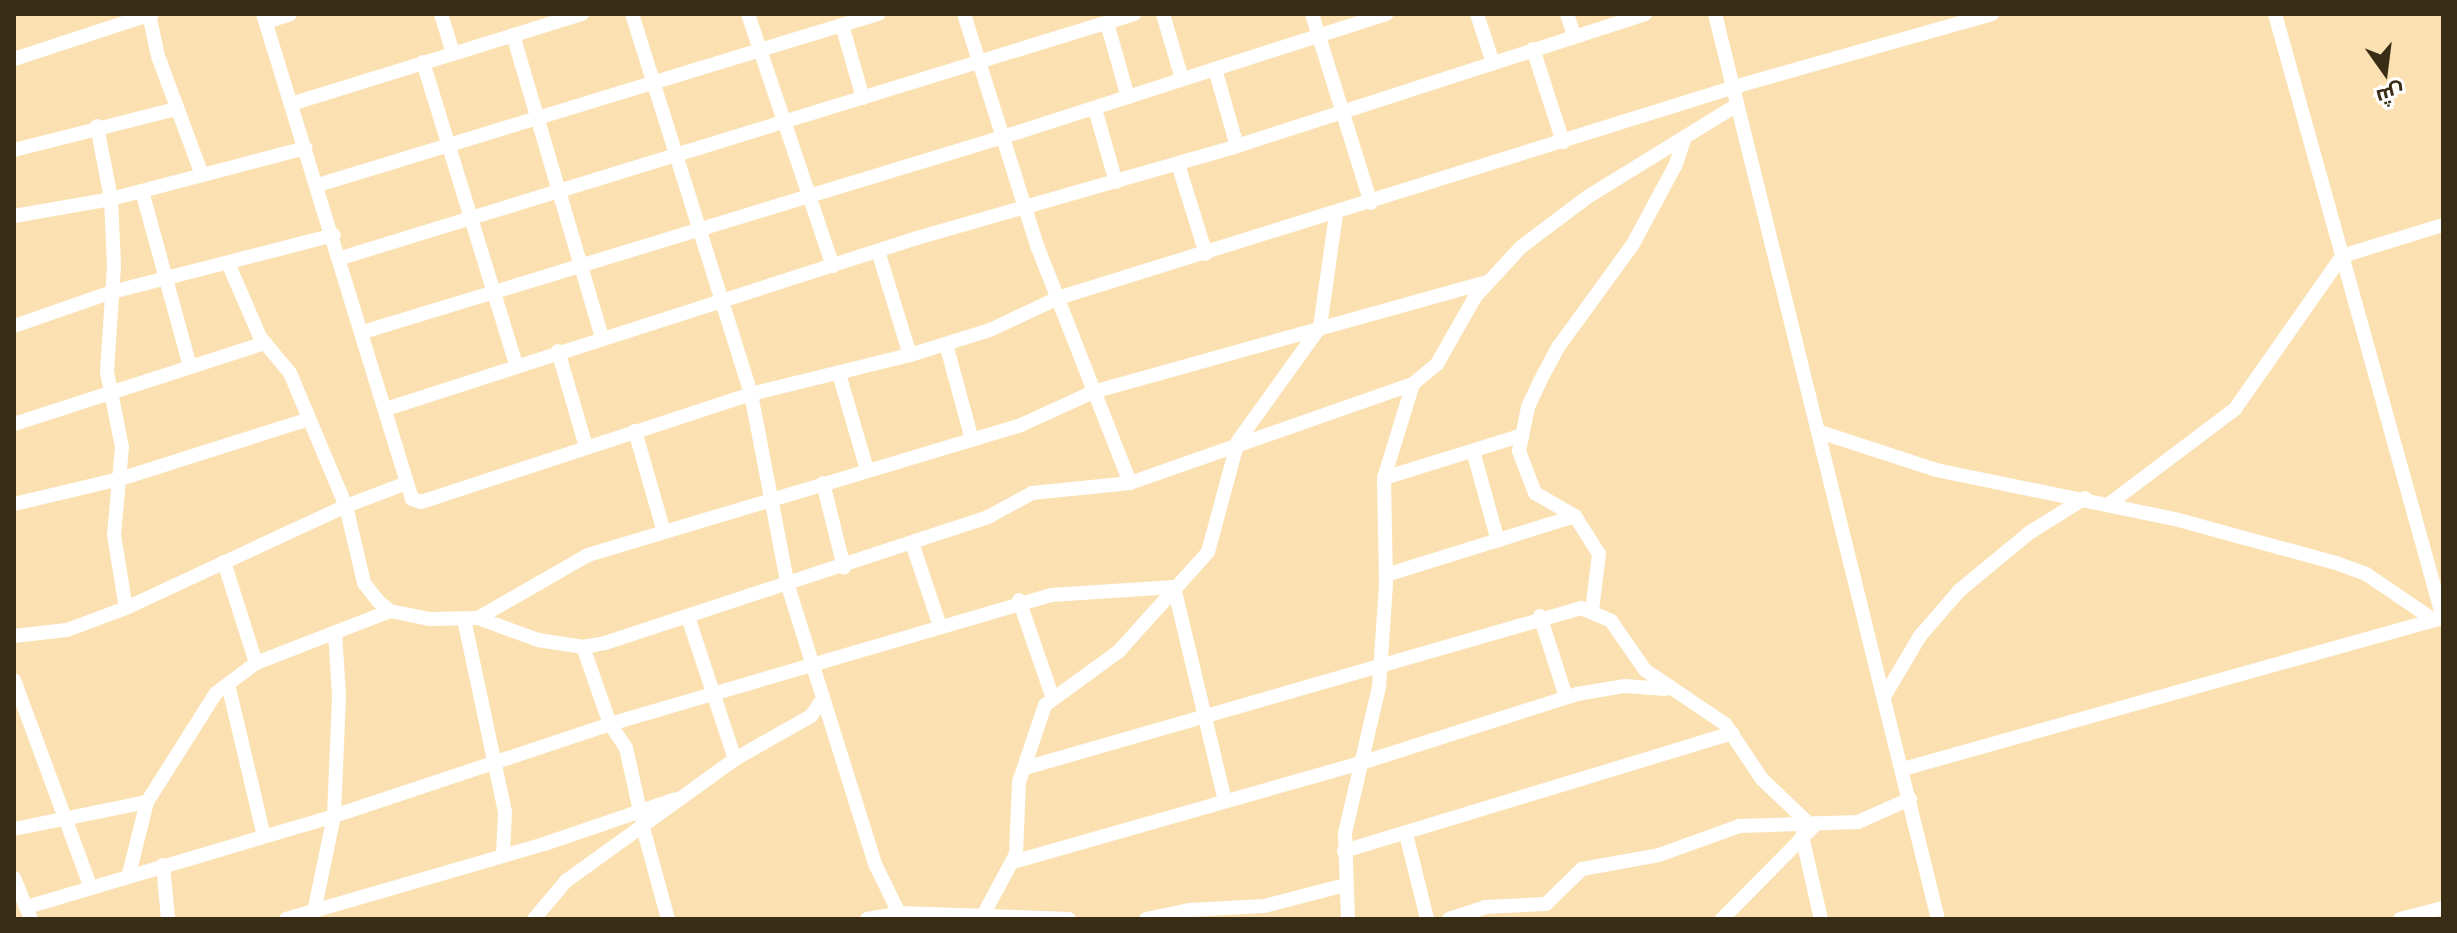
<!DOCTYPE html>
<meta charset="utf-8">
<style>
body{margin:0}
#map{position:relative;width:2457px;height:933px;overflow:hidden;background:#fbe0b1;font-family:"PT Sans",Cairo,sans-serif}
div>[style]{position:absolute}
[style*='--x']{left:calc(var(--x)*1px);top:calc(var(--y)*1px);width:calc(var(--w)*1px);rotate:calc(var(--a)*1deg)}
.minor>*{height:14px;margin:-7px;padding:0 7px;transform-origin:7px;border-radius:7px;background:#fff}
span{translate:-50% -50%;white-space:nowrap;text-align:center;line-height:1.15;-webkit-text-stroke:6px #fff;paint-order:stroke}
.frame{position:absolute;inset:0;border:16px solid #3a2d15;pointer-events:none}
.north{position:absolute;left:2345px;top:32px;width:80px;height:80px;-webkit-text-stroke:6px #fff;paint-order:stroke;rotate:166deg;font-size:22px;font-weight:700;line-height:32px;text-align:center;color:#3a2d15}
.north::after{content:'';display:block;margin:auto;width:28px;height:36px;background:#3a2d15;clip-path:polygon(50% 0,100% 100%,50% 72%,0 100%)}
</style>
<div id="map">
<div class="minor">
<div style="--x:149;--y:14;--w:43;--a:77.9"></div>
<div style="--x:158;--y:56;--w:127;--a:69.7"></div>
<div style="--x:263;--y:14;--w:507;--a:72.92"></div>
<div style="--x:412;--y:499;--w:9;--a:18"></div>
<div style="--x:421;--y:502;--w:347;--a:-18.1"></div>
<div style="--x:751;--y:394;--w:164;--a:-13.8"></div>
<div style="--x:910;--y:355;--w:84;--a:-17.4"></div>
<div style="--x:990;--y:330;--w:75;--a:-25.2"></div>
<div style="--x:1058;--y:298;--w:715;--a:-17.32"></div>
<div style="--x:1741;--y:85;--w:261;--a:-15.8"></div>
<div style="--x:441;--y:14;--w:41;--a:72.9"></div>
<div style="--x:632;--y:14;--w:398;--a:72.6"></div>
<div style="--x:751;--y:394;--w:196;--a:79.1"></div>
<div style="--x:788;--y:586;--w:294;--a:72.6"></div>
<div style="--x:876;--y:866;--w:59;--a:63.9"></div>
<div style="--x:748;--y:14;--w:266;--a:71.4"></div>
<div style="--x:964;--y:14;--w:245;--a:72.5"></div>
<div style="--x:1038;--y:248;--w:252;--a:68.6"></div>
<div style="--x:1163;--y:14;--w:68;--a:73.7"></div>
<div style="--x:1312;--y:14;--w:198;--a:72.7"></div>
<div style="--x:1477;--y:14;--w:48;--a:71.9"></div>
<div style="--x:1567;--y:14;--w:22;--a:72"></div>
<div style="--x:1715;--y:14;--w:932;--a:76.16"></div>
<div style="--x:2275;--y:14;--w:627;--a:74.46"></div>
<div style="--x:266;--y:22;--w:25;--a:-18"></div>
<div style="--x:1107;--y:23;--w:77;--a:74.2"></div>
<div style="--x:842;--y:25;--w:76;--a:74"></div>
<div style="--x:513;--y:35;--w:315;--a:73.6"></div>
<div style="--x:1533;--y:49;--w:98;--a:72.1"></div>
<div style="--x:14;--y:59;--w:145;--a:-18.1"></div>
<div style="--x:423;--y:62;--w:317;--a:72.9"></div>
<div style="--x:1215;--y:69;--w:80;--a:74.1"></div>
<div style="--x:291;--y:104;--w:305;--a:-17.2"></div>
<div style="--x:1095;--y:109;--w:76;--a:74"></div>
<div style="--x:97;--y:126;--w:74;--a:79.1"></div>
<div style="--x:111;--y:199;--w:67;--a:87.4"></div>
<div style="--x:114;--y:266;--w:106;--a:93.8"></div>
<div style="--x:107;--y:372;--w:76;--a:78.7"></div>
<div style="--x:122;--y:447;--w:88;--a:95.2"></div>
<div style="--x:114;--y:535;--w:74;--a:80.7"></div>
<div style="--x:14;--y:150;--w:167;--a:-14.2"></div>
<div style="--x:1178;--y:164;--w:94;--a:72.7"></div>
<div style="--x:318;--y:185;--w:586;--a:-16.98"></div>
<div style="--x:142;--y:191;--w:182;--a:74.7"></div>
<div style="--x:14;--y:216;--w:98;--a:-9.9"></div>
<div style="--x:111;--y:199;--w:201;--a:-14.7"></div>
<div style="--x:878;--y:251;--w:109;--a:72.9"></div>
<div style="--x:341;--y:258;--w:830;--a:-17.1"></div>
<div style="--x:228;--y:263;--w:81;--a:66.6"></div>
<div style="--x:260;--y:337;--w:47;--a:50.2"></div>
<div style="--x:290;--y:373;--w:144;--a:67.2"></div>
<div style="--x:346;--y:506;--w:65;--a:-20.7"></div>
<div style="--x:14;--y:326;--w:104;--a:-19.1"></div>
<div style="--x:112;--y:292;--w:229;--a:-14.4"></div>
<div style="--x:363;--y:332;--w:669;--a:-16.95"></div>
<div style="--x:1003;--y:137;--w:403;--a:-17.8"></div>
<div style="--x:946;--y:344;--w:99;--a:74.8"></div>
<div style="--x:558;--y:351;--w:100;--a:73.7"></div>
<div style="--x:839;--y:374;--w:100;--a:73.7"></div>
<div style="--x:386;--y:409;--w:558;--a:-17.85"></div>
<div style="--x:917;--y:238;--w:333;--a:-16"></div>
<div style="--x:1237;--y:146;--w:429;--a:-17.9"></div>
<div style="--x:14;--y:424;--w:264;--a:-17.9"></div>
<div style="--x:635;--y:431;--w:105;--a:74"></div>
<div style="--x:1820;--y:432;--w:122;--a:18.1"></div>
<div style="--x:1936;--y:470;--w:244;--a:11.6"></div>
<div style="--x:2175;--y:519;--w:167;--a:15.3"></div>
<div style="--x:2336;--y:563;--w:32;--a:20"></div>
<div style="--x:2366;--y:574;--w:82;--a:34.1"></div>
<div style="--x:1473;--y:451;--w:93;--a:74.5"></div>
<div style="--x:1384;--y:478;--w:145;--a:-17.2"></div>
<div style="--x:823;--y:483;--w:87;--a:76"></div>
<div style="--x:14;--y:504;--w:109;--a:-13.3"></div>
<div style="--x:120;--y:479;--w:198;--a:-17.6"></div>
<div style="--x:2109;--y:504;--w:158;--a:-37"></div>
<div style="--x:2235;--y:409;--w:187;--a:-55"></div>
<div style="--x:2342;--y:256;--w:106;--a:-17.1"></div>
<div style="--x:912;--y:543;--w:88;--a:71.4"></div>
<div style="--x:224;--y:562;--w:106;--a:72.4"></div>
<div style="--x:1386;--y:575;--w:198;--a:-17.3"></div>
<div style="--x:1019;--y:600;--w:102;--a:71"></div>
<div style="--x:1592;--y:611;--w:57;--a:-83"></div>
<div style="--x:1599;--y:554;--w:45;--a:-122.3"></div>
<div style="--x:1575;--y:516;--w:46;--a:-150.1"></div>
<div style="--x:1535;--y:493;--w:45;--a:-110.9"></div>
<div style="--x:1519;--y:451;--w:45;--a:-78.4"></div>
<div style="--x:1528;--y:407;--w:29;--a:-65"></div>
<div style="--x:1540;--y:381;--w:40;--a:-62"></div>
<div style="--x:1559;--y:346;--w:126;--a:-54"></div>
<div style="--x:1633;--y:244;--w:91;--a:-61.7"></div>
<div style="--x:1676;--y:164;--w:26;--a:-72"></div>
<div style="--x:1540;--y:616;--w:85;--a:72.2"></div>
<div style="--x:688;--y:617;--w:150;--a:71.7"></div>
<div style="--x:478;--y:618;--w:64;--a:20.1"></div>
<div style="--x:538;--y:640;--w:46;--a:8.8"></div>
<div style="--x:583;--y:647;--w:22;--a:-10"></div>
<div style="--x:605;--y:643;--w:403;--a:-18.2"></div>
<div style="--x:988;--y:517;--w:50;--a:-28.6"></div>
<div style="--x:1032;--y:493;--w:99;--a:-5.8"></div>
<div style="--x:1130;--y:483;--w:300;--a:-19.3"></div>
<div style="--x:1413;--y:384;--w:31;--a:-40"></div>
<div style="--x:1437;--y:364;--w:77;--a:-60.4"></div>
<div style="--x:1475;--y:297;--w:68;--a:-47.4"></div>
<div style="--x:1521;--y:247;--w:85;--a:-36.9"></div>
<div style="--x:1589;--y:196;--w:174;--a:-31.6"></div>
<div style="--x:464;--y:619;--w:197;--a:78"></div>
<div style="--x:505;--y:812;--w:43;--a:92.7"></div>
<div style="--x:14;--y:636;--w:53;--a:-6.5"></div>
<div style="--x:67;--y:630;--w:63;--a:-20.4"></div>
<div style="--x:126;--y:608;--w:242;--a:-24.9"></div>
<div style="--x:346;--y:506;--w:79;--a:76.8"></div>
<div style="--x:364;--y:583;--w:23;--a:52"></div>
<div style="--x:378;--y:601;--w:16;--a:40"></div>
<div style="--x:390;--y:611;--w:41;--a:11.3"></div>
<div style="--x:430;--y:619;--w:48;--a:-1.2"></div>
<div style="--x:478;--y:618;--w:127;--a:-29.8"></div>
<div style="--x:588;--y:555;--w:452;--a:-16.7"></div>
<div style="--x:1021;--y:425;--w:79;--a:-24.6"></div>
<div style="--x:1093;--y:392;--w:409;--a:-15.6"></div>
<div style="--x:583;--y:647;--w:82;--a:70.7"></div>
<div style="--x:610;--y:724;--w:29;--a:56"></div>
<div style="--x:626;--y:748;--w:65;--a:77.5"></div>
<div style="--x:14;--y:680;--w:220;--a:69.7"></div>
<div style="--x:228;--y:684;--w:156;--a:76.7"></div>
<div style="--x:1885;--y:695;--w:69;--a:-59.3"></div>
<div style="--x:1920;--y:636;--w:61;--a:-49"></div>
<div style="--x:1960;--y:590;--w:89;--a:-39.6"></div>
<div style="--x:2029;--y:533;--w:66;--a:-32"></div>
<div style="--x:1025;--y:768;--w:579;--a:-16.05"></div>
<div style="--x:1581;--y:608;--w:33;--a:23"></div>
<div style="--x:1611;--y:621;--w:60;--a:55.2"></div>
<div style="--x:1645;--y:670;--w:97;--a:34"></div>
<div style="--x:1725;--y:724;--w:66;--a:56.1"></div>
<div style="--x:1762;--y:779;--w:64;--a:43.7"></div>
<div style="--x:1903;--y:769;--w:556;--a:-15.66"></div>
<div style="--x:642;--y:824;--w:98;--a:74.7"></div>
<div style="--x:14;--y:829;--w:136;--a:-11.5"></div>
<div style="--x:1406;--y:834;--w:88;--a:76.1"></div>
<div style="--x:1802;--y:836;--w:85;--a:77.1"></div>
<div style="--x:1344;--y:851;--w:406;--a:-16.9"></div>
<div style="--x:1013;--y:862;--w:359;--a:-15.9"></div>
<div style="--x:1358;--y:764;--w:230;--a:-17.7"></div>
<div style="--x:1577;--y:694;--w:49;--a:-9.5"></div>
<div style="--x:1625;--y:686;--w:41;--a:4.2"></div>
<div style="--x:163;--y:865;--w:54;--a:84.7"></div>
<div style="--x:129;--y:874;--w:74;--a:-76"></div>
<div style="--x:147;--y:802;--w:129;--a:-57.7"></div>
<div style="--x:216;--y:693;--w:50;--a:-36.9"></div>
<div style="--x:256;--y:663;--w:144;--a:-21.2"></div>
<div style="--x:14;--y:878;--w:44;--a:67.5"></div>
<div style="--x:27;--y:907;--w:320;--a:-16.5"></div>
<div style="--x:334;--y:816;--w:291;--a:-18.4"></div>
<div style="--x:610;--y:724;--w:459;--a:-16.3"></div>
<div style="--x:1051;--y:595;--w:123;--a:-3.7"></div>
<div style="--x:1174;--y:587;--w:220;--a:76.6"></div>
<div style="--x:313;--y:917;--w:103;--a:-78.3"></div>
<div style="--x:334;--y:816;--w:121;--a:-87.6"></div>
<div style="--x:339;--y:695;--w:63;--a:-93.6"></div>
<div style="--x:286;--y:919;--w:272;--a:-16.2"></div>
<div style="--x:547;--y:843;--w:136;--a:-18.8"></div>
<div style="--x:534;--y:919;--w:50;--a:-49.9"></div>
<div style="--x:566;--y:881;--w:208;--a:-35.8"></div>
<div style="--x:735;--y:759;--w:87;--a:-29.5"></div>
<div style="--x:811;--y:716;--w:21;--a:-55"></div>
<div style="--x:867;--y:919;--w:34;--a:-10"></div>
<div style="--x:900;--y:913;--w:169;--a:2"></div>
<div style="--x:981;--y:919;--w:74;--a:-61.7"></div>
<div style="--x:1016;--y:854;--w:72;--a:-87.6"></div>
<div style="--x:1019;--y:782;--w:81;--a:-71.3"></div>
<div style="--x:1045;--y:705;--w:92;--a:-36.1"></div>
<div style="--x:1119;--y:651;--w:133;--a:-48"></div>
<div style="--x:1208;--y:552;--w:115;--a:-74.9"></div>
<div style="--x:1238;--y:441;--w:140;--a:-54.3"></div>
<div style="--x:1320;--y:327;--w:114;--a:-81.9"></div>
<div style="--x:1146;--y:919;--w:44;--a:-11.8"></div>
<div style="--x:1189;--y:910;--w:75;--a:-3.1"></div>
<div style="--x:1264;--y:906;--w:84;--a:-14.5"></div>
<div style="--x:1348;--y:919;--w:86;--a:-92"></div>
<div style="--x:1345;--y:833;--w:150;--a:-76.9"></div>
<div style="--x:1379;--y:687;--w:104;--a:-86.1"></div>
<div style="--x:1386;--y:583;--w:105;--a:-91.1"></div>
<div style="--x:1384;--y:478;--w:98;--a:-72.9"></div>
<div style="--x:1449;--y:919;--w:38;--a:-18"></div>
<div style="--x:1485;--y:907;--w:61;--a:-2.8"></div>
<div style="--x:1546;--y:904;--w:50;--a:-44.2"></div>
<div style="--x:1582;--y:869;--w:78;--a:-10.3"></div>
<div style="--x:1659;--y:855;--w:85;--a:-19.9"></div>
<div style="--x:1739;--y:826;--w:119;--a:-1.9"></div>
<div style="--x:1858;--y:822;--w:57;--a:-23.9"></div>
<div style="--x:1722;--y:919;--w:135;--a:-45.3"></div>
<div style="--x:2400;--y:919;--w:44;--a:-14.3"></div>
</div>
<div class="frame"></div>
<div class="north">ش</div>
</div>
